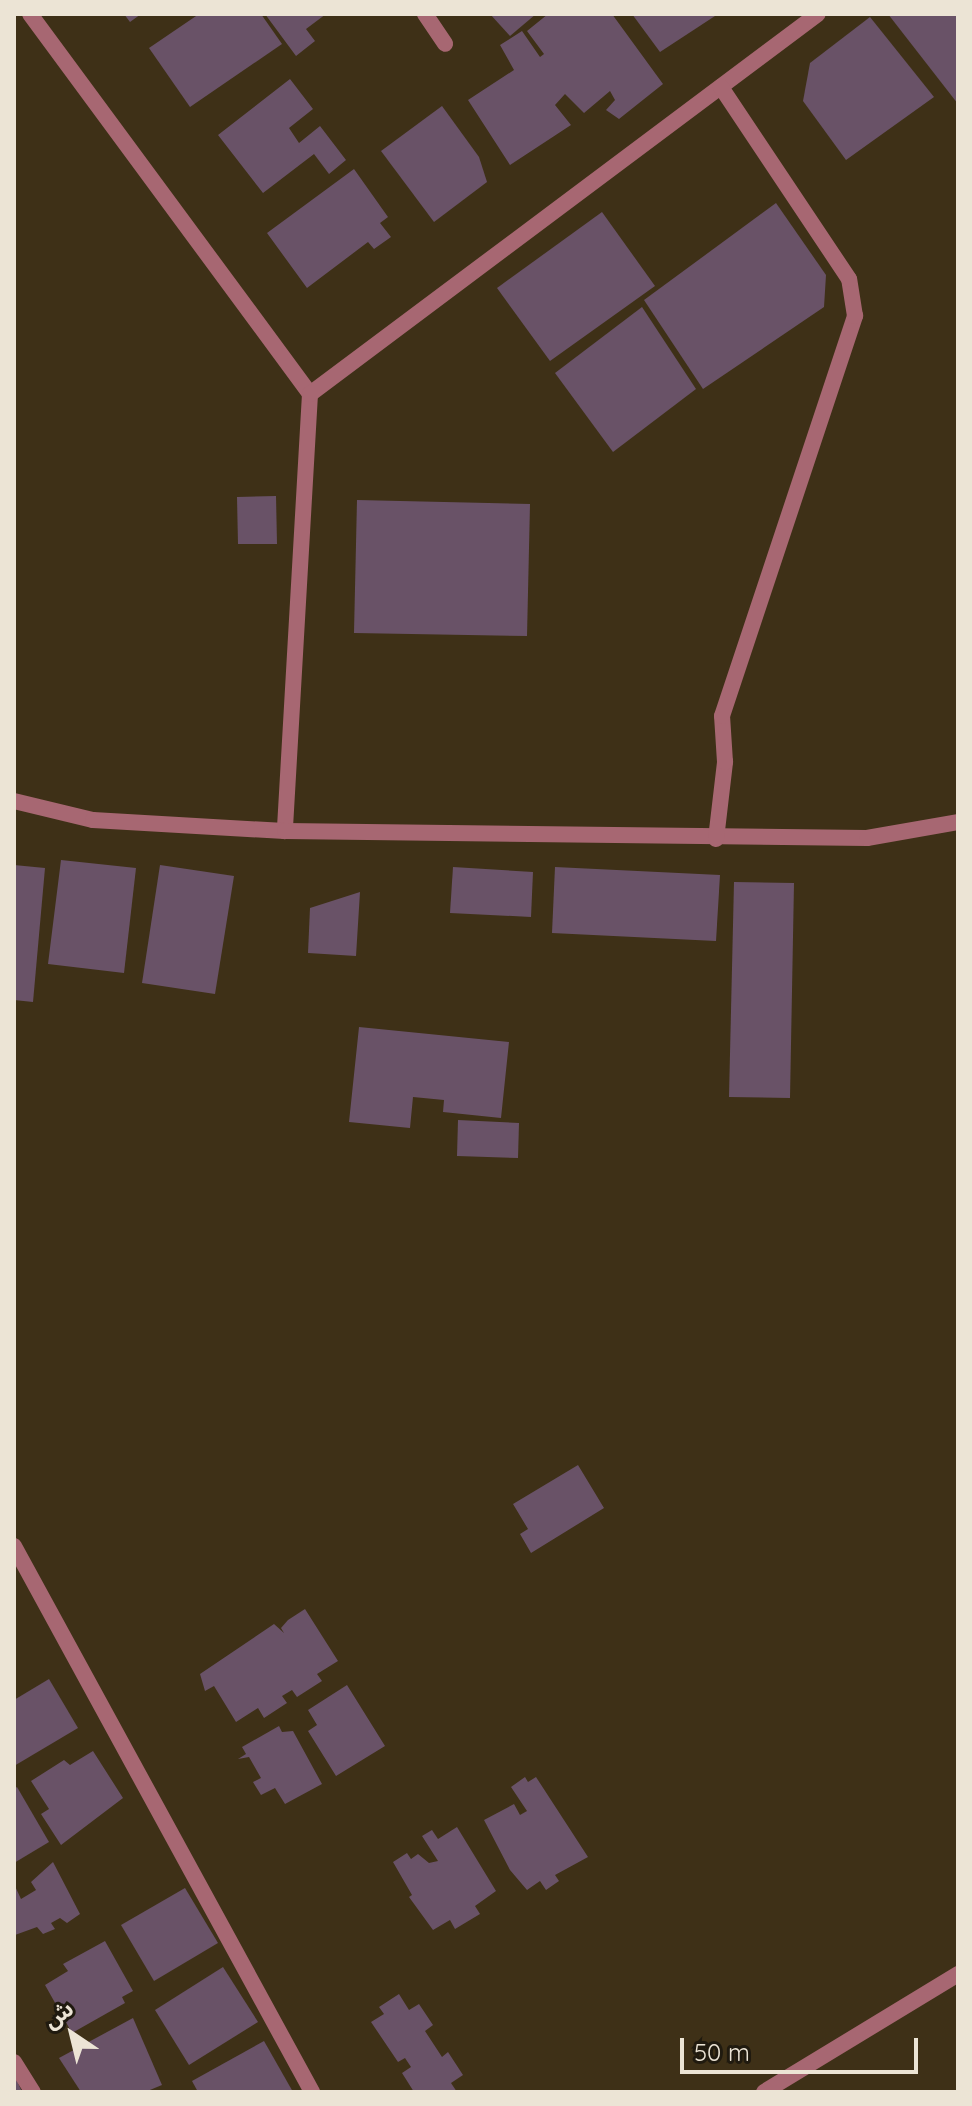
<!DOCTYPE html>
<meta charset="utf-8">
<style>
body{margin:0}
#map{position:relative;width:972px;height:2106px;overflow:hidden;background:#3e3017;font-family:Quicksand,"Noto Sans Arabic",sans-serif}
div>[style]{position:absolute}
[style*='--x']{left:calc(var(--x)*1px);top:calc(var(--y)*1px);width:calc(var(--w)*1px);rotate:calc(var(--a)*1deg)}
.building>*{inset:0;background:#695267}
.street>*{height:16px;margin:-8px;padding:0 8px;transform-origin:8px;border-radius:8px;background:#a76772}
span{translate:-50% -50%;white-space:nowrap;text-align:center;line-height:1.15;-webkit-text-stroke:8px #201a0f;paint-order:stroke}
.frame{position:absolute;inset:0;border:16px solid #ece4d5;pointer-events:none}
.north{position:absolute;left:32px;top:1994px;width:80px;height:80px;-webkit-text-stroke:6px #201a0f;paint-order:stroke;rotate:325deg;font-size:22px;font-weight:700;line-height:32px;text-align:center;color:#ece4d5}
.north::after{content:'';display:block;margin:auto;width:28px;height:36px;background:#ece4d5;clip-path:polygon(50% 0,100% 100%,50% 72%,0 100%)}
.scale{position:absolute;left:680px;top:2038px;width:238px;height:36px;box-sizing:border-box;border:4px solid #ece4d5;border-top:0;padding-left:10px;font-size:24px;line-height:28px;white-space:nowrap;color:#ece4d5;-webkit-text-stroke:6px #201a0f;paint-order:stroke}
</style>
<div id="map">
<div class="building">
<div style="clip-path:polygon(124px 14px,141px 14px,130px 22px)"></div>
<div style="clip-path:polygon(199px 14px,261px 14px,282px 44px,190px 107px,149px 48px)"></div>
<div style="clip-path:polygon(265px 14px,326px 14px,306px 29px,315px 41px,296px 56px)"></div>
<div style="clip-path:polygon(490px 14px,536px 14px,510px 36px)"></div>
<div style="clip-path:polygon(548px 14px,612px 14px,663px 84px,619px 119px,606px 110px,615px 100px,610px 91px,584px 113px,565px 94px,555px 105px,571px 125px,510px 165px,468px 100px,514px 70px,500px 45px,522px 31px,540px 57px,544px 54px,527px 31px)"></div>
<div style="clip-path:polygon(632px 14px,713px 14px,715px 16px,660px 52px)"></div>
<div style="clip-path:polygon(888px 14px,958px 14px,958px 104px)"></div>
<div style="clip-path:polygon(870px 17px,934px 97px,846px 160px,803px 101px,810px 63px)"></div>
<div style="clip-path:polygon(290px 79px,313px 109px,289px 128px,299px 143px,320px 126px,346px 160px,329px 174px,314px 154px,263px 193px,218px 135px)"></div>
<div style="clip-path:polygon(442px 106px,479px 157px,487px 182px,434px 222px,381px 151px)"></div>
<div style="clip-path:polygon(354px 169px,388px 217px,380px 223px,391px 237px,374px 249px,368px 242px,307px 288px,267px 233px)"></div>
<div style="clip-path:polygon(776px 203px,826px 275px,824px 307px,703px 389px,644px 300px)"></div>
<div style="clip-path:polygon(602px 212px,655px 286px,550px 361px,497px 288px)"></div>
<div style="clip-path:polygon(642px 307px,696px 389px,613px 452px,555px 373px)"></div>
<div style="clip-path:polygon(276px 496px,277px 544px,238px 544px,237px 497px)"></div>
<div style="clip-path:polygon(357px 500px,530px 504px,527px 636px,354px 633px)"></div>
<div style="clip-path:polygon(61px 860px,136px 868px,124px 973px,48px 964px)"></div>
<div style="clip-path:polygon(14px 865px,45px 868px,33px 1002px,14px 1000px)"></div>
<div style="clip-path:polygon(160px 865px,234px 876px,215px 994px,142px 983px)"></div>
<div style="clip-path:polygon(453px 867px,533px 872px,531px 917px,450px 913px)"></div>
<div style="clip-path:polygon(555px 867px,720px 875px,716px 941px,552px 933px)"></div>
<div style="clip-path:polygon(734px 882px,794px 883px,790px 1098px,729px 1097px)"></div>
<div style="clip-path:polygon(360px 892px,356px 956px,308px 953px,310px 908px)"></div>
<div style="clip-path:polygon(359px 1027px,509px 1042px,501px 1118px,443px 1112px,444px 1100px,413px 1097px,410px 1128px,349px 1122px)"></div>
<div style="clip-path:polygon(458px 1120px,519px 1123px,518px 1158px,457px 1156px)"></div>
<div style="clip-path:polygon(578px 1465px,604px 1508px,531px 1553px,520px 1534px,528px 1529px,513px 1504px)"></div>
<div style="clip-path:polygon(305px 1609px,338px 1661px,317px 1674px,322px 1681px,297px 1697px,292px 1690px,282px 1696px,287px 1703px,264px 1718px,258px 1708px,236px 1722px,214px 1686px,205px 1691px,200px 1674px,274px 1624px,284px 1633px,281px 1628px,288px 1620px)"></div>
<div style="clip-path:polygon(49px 1679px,78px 1728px,14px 1766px,14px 1700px)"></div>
<div style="clip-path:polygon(347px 1685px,385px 1746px,336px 1776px,308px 1731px,317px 1725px,308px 1710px)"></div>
<div style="clip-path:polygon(279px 1726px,282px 1732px,293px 1731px,322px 1784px,285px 1804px,275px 1788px,261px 1795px,253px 1782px,261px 1778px,249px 1757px,238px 1759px,246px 1754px,242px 1747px)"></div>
<div style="clip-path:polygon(93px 1751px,123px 1798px,61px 1845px,41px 1814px,49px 1809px,31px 1781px,64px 1760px,70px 1765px)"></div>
<div style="clip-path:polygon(525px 1777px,528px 1782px,536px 1777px,588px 1857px,555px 1875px,559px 1881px,546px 1890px,540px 1881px,527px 1890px,510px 1870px,484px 1820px,514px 1804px,520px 1815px,527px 1811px,511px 1787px)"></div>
<div style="clip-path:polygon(17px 1787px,49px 1842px,14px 1863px,14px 1789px)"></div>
<div style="clip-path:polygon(457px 1827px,496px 1891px,475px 1906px,480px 1914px,455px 1929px,450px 1920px,433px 1930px,409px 1897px,412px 1895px,393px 1862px,407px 1853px,411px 1859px,418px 1854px,429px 1863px,438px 1861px,422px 1836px,432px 1830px,438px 1839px)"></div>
<div style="clip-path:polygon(53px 1862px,80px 1914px,67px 1923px,60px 1918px,51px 1923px,55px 1929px,43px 1934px,37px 1927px,15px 1935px,14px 1884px,21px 1899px,36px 1890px,31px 1882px)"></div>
<div style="clip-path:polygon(185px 1888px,218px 1943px,154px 1981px,121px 1925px)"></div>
<div style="clip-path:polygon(105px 1941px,133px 1991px,122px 1997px,125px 2003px,72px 2033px,45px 1985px,68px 1971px,63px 1964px)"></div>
<div style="clip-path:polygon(223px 1967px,258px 2022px,189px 2065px,155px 2010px)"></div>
<div style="clip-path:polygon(399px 1994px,409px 2010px,419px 2004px,433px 2025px,425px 2031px,442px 2057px,448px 2052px,463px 2075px,451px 2083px,457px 2092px,414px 2092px,402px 2073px,411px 2067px,405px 2058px,398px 2062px,371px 2022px,384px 2014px,379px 2007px)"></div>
<div style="clip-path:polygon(133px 2018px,162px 2085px,145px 2092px,81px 2092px,59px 2058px)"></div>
<div style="clip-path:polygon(264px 2041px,293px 2092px,198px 2092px,192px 2081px)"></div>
<div style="clip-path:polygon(14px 2074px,22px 2092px,14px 2092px)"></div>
</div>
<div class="street">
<div style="--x:30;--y:14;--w:472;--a:53.6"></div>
<div style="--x:310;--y:394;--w:438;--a:93.3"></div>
<div style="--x:425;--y:14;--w:36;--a:56"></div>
<div style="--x:310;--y:394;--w:634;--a:-36.8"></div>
<div style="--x:14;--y:801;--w:81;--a:13.5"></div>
<div style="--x:93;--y:820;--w:192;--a:3.3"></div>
<div style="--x:285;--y:831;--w:582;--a:0.69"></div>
<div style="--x:867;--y:838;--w:92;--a:-10"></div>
<div style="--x:716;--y:839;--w:78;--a:-83.3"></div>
<div style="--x:725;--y:762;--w:46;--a:-93.7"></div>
<div style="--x:722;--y:716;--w:422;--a:-71.6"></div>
<div style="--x:855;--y:316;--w:37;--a:-99"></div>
<div style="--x:849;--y:279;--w:231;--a:-123.7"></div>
<div style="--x:14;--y:1546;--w:622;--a:61.37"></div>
<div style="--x:14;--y:2062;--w:36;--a:58"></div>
<div style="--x:764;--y:2092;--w:227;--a:-31.3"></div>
</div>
<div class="frame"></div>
<div class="north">ش</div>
<div class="scale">50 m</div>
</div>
